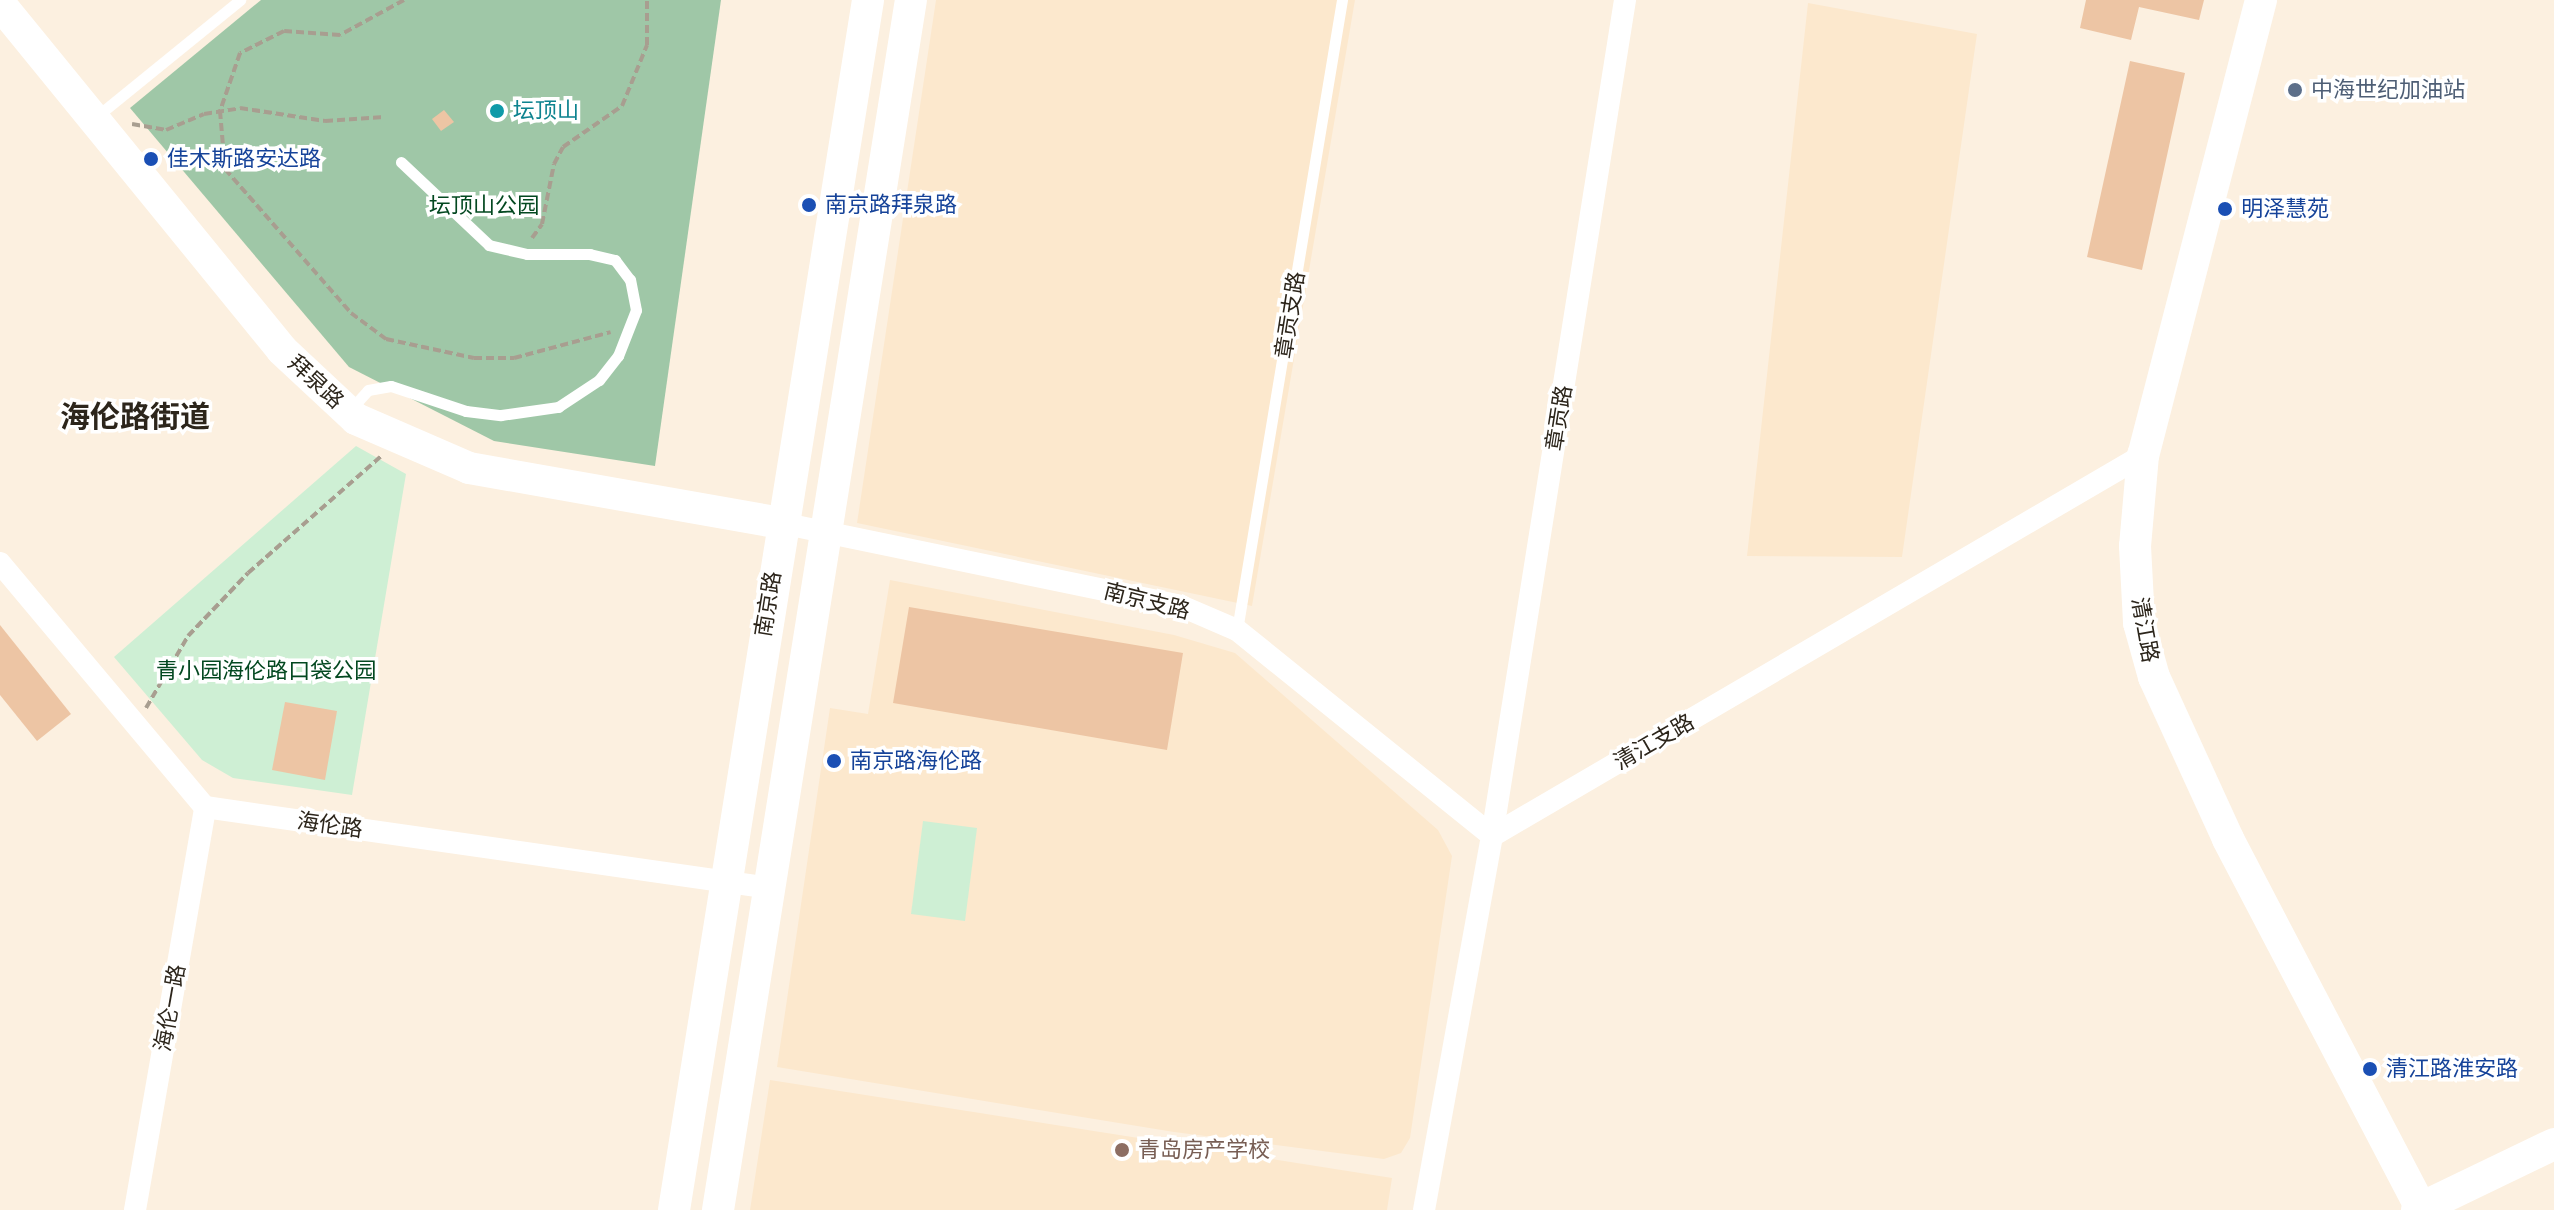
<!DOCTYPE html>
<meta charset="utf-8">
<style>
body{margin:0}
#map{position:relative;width:2554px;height:1210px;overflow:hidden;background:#fcf0e0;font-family:Jost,"Noto Sans SC",sans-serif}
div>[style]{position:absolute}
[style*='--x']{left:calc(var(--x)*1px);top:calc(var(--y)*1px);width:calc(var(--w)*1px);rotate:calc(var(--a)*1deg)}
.built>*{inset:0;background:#fce8cd}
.green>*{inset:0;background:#ceefd4}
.forest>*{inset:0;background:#9fc7a7}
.building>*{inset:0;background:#edc5a4}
.path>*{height:4px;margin-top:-2px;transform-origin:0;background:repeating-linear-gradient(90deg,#a89e90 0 8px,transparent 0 12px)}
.lane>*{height:11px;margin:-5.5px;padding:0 5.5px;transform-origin:5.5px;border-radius:5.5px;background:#fff}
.street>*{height:22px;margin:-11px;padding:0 11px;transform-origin:11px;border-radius:11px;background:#fff}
.secondary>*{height:32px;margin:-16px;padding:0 16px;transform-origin:16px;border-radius:16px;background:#fff}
.dots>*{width:22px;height:22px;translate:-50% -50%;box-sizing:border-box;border:4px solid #fff;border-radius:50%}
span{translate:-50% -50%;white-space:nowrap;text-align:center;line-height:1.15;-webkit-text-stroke:7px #fff;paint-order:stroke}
.service-label{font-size:22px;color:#4e5e75}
.left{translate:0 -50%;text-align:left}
.culture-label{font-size:22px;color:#0d838f}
.transit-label{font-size:22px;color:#164399}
.park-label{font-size:22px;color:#034820}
.street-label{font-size:22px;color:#2c251b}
.education-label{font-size:22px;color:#785e54}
.district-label{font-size:30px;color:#2c251b;font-weight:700}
</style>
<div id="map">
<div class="built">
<div style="clip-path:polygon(936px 0,1355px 0,1252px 606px,857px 523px)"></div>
<div style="clip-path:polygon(1808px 3px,1977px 34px,1902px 557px,1747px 556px)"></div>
<div style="clip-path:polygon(890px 580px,1174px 635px,1235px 653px,1438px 830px,1452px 856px,1410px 1138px,1401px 1153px,1384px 1159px,1174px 1132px,777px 1067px,830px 708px,868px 714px)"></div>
<div style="clip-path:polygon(770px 1080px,1392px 1178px,1387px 1210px,750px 1210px)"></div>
</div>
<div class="green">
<div style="clip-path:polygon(356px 446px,406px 474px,352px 795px,233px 778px,202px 760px,114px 657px)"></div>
<div style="clip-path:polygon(923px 821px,977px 828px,965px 921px,911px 914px)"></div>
</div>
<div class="forest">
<div style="clip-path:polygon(261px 0,721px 0,655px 466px,494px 441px,349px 367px,130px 108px)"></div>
</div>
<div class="building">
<div style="clip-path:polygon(2086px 0,2204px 0,2199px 20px,2139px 7px,2131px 40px,2080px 28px)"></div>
<div style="clip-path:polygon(2130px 61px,2185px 73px,2142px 270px,2087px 257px)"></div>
<div style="clip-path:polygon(444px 110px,454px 122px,441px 131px,432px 119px)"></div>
<div style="clip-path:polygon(909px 607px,1183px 653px,1167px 750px,893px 703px)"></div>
<div style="clip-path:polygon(0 625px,71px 714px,37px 741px,0 695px)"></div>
<div style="clip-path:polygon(285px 702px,337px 711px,325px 780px,272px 770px)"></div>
</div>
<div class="path">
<div style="--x:404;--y:0;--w:73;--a:151.3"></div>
<div style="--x:340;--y:35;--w:56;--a:-175.9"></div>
<div style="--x:284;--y:31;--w:49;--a:153.4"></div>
<div style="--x:240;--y:53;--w:61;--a:109"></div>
<div style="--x:220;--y:111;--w:58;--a:85.1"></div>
<div style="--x:225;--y:169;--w:191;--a:48.8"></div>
<div style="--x:351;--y:313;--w:44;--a:36.6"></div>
<div style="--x:386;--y:339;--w:90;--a:12.2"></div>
<div style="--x:474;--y:358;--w:40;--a:0"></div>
<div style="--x:514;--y:358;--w:100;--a:-15"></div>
<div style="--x:132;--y:124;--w:35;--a:10"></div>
<div style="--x:166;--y:130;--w:41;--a:-22.8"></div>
<div style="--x:204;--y:114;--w:36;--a:-9"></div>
<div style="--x:240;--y:108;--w:86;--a:8.7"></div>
<div style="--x:325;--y:121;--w:59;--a:-3.9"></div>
<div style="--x:532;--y:238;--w:17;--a:-54"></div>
<div style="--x:542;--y:224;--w:61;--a:-78.7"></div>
<div style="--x:554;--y:164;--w:19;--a:-62"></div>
<div style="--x:563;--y:147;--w:72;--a:-34.8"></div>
<div style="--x:622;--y:106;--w:66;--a:-67.7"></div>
<div style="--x:647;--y:45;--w:45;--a:-90"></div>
<div style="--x:146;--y:708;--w:83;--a:-59.7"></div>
<div style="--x:188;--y:636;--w:87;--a:-46.4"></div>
<div style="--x:248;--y:573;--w:177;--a:-41.3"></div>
</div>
<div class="lane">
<div style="--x:96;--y:117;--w:186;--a:-39.1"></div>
<div style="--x:351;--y:409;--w:25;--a:-48"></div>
<div style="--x:368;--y:390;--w:23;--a:-10"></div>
<div style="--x:391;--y:386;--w:79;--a:18.4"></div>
<div style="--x:466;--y:411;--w:35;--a:7"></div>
<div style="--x:501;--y:415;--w:58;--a:-8"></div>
<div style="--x:558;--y:407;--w:49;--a:-33.4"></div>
<div style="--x:599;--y:380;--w:31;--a:-52"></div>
<div style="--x:618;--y:356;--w:49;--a:-68.6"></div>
<div style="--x:636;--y:310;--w:31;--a:-101"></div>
<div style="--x:630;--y:280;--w:25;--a:-127"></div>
<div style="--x:615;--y:260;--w:26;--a:-167"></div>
<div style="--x:590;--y:254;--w:63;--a:180"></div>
<div style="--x:527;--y:254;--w:39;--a:-167"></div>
<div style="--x:489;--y:245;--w:121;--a:-136.7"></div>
<div style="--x:1237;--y:630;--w:639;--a:-80.54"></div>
</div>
<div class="street">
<div style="--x:781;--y:523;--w:409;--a:11.7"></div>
<div style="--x:1181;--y:606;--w:61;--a:23.2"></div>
<div style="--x:1237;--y:630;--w:328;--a:38.9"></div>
<div style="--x:1492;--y:836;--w:847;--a:-80.96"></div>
<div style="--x:0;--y:563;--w:319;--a:50"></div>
<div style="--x:205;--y:807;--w:571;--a:8.16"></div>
<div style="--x:135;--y:1210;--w:409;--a:-80.1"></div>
<div style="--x:1424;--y:1210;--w:380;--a:-79.7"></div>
<div style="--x:1492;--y:836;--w:754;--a:-30.34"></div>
</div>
<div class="secondary">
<div style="--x:2261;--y:0;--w:470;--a:104.5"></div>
<div style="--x:2143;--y:455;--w:91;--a:95"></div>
<div style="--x:2135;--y:546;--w:77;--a:87"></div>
<div style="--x:2139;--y:623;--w:56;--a:74.5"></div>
<div style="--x:2154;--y:677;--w:178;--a:65.4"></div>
<div style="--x:2228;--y:839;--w:414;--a:62.4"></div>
<div style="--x:0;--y:4;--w:446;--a:50.8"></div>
<div style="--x:282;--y:350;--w:101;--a:43"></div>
<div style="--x:356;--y:419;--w:123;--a:23.4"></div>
<div style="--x:469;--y:468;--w:317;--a:10"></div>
<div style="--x:674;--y:1210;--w:1225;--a:-80.89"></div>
<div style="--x:718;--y:1210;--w:1225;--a:-80.94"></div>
<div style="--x:2417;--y:1210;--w:152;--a:-25.7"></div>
</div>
<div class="dots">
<div style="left:2295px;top:90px;background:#5c6f8a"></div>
<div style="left:497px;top:111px;background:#0f9aa8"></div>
<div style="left:151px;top:159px;background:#1a4fb4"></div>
<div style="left:809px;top:205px;background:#1a4fb4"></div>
<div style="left:2225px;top:209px;background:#1a4fb4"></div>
<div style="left:834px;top:761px;background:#1a4fb4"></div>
<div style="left:2370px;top:1069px;background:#1a4fb4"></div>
<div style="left:1122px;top:1150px;background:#8d6e63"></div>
</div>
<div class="service-label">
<span class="left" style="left:2311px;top:90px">中海世纪加油站</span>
</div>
<div class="culture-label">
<span class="left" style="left:513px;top:111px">坛顶山</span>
</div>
<div class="transit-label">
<span class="left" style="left:167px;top:159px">佳木斯路安达路</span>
<span class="left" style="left:825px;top:205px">南京路拜泉路</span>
<span class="left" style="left:2241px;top:209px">明泽慧苑</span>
<span class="left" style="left:850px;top:761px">南京路海伦路</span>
<span class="left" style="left:2386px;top:1069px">清江路淮安路</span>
</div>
<div class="park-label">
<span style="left:484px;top:206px">坛顶山公园</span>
<span style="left:266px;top:671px">青小园海伦路口袋公园</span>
</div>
<div class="street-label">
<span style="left:1290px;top:315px;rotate:-81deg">章贡支路</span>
<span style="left:316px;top:382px;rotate:43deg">拜泉路</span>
<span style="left:1559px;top:418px;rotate:-81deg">章贡路</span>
<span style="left:1147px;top:601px;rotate:14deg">南京支路</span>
<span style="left:768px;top:604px;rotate:-81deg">南京路</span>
<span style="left:2145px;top:630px;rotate:80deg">清江路</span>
<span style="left:1654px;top:742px;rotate:-30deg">清江支路</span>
<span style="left:330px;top:825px;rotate:8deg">海伦路</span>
<span style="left:170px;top:1008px;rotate:-80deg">海伦一路</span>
</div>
<div class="education-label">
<span class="left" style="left:1138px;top:1150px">青岛房产学校</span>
</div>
<div class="district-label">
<span style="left:135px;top:417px">海伦路街道</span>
</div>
</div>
